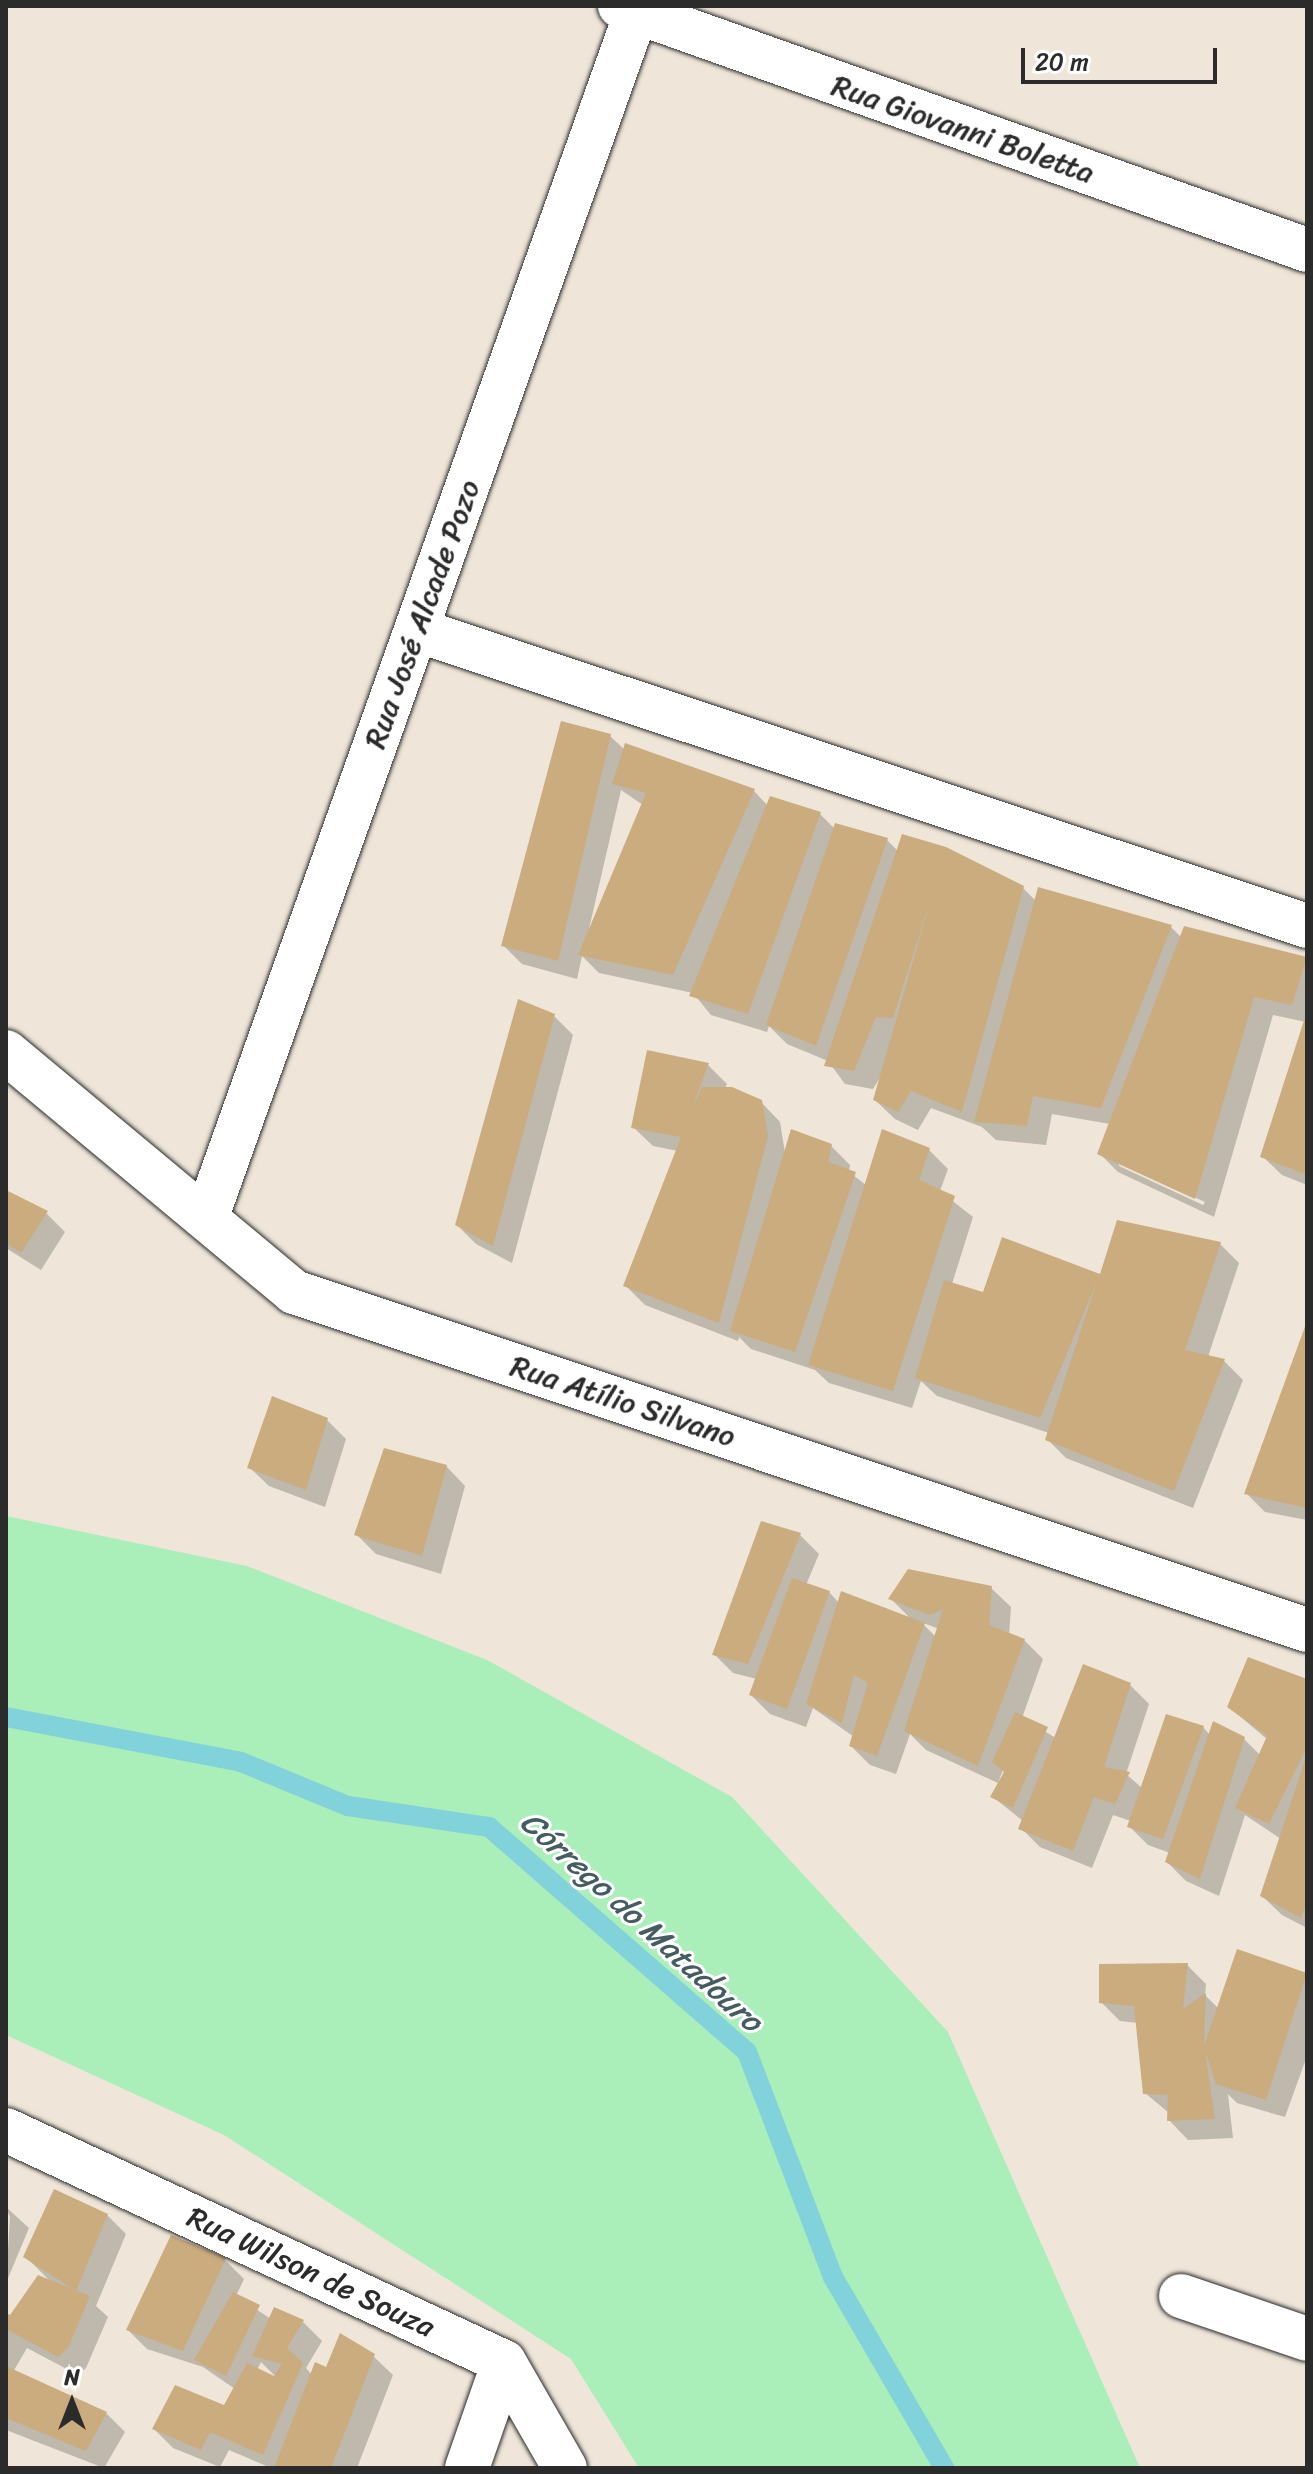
<!DOCTYPE html>
<meta charset="utf-8">
<style>
body{margin:0}
#map{position:relative;width:1313px;height:2474px;overflow:hidden;background:#efe6d9;font-family:Sriracha,sans-serif}
div>[style]{position:absolute}
[style*='--x']{left:calc(var(--x)*1px);top:calc(var(--y)*1px);width:calc(var(--w)*1px);rotate:calc(var(--a)*1deg)}
.green>*{inset:0;background:#aaeeb9}
.shadow>*{inset:0;background:#0003}
.stream>*{height:20px;margin:-10px;padding:0 10px;transform-origin:10px;border-radius:10px;background:#81d2db}
.building>*{inset:0;background:#caac7f}
.roads{filter:drop-shadow(0 0 2px #2b2b2b) drop-shadow(0 0 2px #2b2b2b)}
.minor>*{height:44px;margin:-22px;padding:0 22px;transform-origin:22px;border-radius:22px;background:#fff}
span{translate:-50% -50%;white-space:nowrap;text-align:center;line-height:1.15;-webkit-text-stroke:6px #fff;paint-order:stroke}
.street-label{font-size:30px;color:#2b2b2b}
.water-label{font-size:32px;color:#455d60;font-style:italic}
.frame{position:absolute;inset:0;border:8px solid #2b2b2b;pointer-events:none}
.north{position:absolute;left:32px;top:2362px;width:80px;height:80px;-webkit-text-stroke:6px #fff;paint-order:stroke;rotate:0deg;font-size:22px;font-weight:700;line-height:32px;text-align:center;color:#2b2b2b}
.north::after{content:'';display:block;margin:auto;width:28px;height:36px;background:#2b2b2b;clip-path:polygon(50% 0,100% 100%,50% 72%,0 100%)}
.scale{position:absolute;left:1021px;top:48px;width:196px;height:36px;box-sizing:border-box;border:4px solid #2b2b2b;border-top:0;padding-left:10px;font-size:24px;line-height:28px;white-space:nowrap;color:#2b2b2b;-webkit-text-stroke:6px #fff;paint-order:stroke}
</style>
<div id="map">
<div class="green">
<div style="clip-path:polygon(6px 1516px,247px 1566px,487px 1660px,732px 1797px,948px 2032px,1140px 2468px,639px 2468px,571px 2359px,224px 2135px,6px 2035px)"></div>
</div>
<div class="shadow">
<div style="clip-path:polygon(evenodd,610px 736px,625px 750px,754px 791px,768px 806px,820px 814px,835px 829px,887px 840px,898px 851px,1023px 888px,1036px 901px,1171px 927px,1182px 938px,1185px 929px,1307px 959px,1307px 1185px,1282px 1175px,1262px 1156px,1306px 1022px,1273px 1015px,1214px 1217px,1118px 1172px,1099px 1153px,1110px 1124px,1052px 1114px,1046px 1145px,996px 1140px,982px 1127px,931px 1108px,918px 1130px,895px 1119px,875px 1100px,884px 1071px,873px 1089px,845px 1084px,828px 1061px,787px 1044px,769px 1026px,767px 1032px,711px 1015px,693px 993px,599px 973px,582px 956px,577px 979px,522px 964px,503px 945px,610px 736px,621px 790px,643px 805px,591px 930px,589px 929px,621px 790px,610px 736px,1119px 1162px,1205px 1202px,1203px 1205px,1119px 1166px,1119px 1162px)"></div>
<div style="clip-path:polygon(554px 1016px,573px 1035px,512px 1263px,476px 1244px,457px 1225px)"></div>
<div style="clip-path:polygon(708px 1065px,727px 1084px,724px 1090px,761px 1102px,780px 1122px,785px 1153px,831px 1146px,850px 1165px,849px 1172px,866px 1185px,929px 1150px,948px 1169px,940px 1191px,973px 1217px,952px 1284px,985px 1294px,1101px 1277px,1220px 1244px,1239px 1263px,1208px 1357px,1224px 1361px,1243px 1380px,1193px 1508px,1066px 1458px,1047px 1439px,1049px 1433px,937px 1396px,921px 1381px,912px 1408px,829px 1383px,815px 1370px,751px 1349px,739px 1337px,738px 1341px,645px 1305px,626px 1286px,678px 1151px,653px 1146px,633px 1127px)"></div>
<div style="clip-path:polygon(6px 1192px,46px 1213px,65px 1232px,41px 1270px,6px 1248px)"></div>
<div style="clip-path:polygon(1307px 1326px,1307px 1520px,1265px 1512px,1246px 1493px)"></div>
<div style="clip-path:polygon(327px 1420px,346px 1439px,325px 1507px,269px 1486px,249px 1467px)"></div>
<div style="clip-path:polygon(446px 1466px,465px 1486px,441px 1574px,376px 1554px,357px 1535px)"></div>
<div style="clip-path:polygon(evenodd,800px 1535px,819px 1554px,806px 1585px,829px 1592px,839px 1603px,912px 1620px,891px 1599px,991px 1588px,1011px 1607px,1009px 1635px,1024px 1640px,1043px 1659px,1022px 1718px,1056px 1738px,1130px 1685px,1149px 1704px,1126px 1774px,1142px 1788px,1203px 1727px,1210px 1735px,1244px 1739px,1261px 1756px,1268px 1740px,1229px 1707px,1307px 1681px,1307px 1928px,1282px 1915px,1262px 1896px,1281px 1839px,1245px 1815px,1219px 1896px,1186px 1881px,1167px 1862px,1170px 1853px,1148px 1845px,1129px 1826px,1131px 1821px,1113px 1815px,1092px 1868px,1040px 1847px,1021px 1828px,1023px 1821px,993px 1797px,1006px 1773px,1003px 1770px,998px 1783px,926px 1750px,910px 1734px,896px 1774px,870px 1765px,851px 1746px,854px 1737px,813px 1708px,806px 1727px,770px 1714px,751px 1695px,757px 1679px,733px 1673px,714px 1654px,800px 1535px,921px 1622px,939px 1629px,936px 1637px,921px 1622px)"></div>
<div style="clip-path:polygon(1238px 1952px,1307px 1975px,1307px 2056px,1285px 2117px,1237px 2103px,1228px 2094px,1233px 2138px,1188px 2140px,1169px 2120px,1169px 2113px,1145px 2093px,1138px 2023px,1120px 2021px,1101px 2002px,1187px 1965px,1206px 1984px,1205px 1995px,1219px 2009px)"></div>
<div style="clip-path:polygon(6px 2207px,29px 2228px,6px 2283px,10px 2217px)"></div>
<div style="clip-path:polygon(107px 2215px,126px 2234px,96px 2306px,108px 2317px,86px 2368px,78px 2375px,27px 2348px,13px 2372px,106px 2413px,125px 2432px,104px 2468px,6px 2430px,6px 2315px,11px 2317px,52px 2283px,26px 2257px)"></div>
<div style="clip-path:polygon(evenodd,225px 2260px,244px 2279px,236px 2296px,271px 2319px,275px 2310px,303px 2322px,322px 2341px,306px 2368px,312px 2375px,373px 2356px,393px 2375px,357px 2468px,271px 2468px,229px 2450px,220px 2467px,173px 2448px,154px 2429px,225px 2408px,235px 2389px,203px 2367px,147px 2349px,128px 2330px,225px 2260px,261px 2362px,278px 2379px,257px 2370px,261px 2362px)"></div>
</div>
<div class="stream">
<div style="--x:6;--y:1717;--w:239;--a:10.8"></div>
<div style="--x:241;--y:1762;--w:116;--a:22.4"></div>
<div style="--x:348;--y:1806;--w:143;--a:8.5"></div>
<div style="--x:489;--y:1827;--w:342;--a:41.1"></div>
<div style="--x:747;--y:2052;--w:241;--a:69.1"></div>
<div style="--x:833;--y:2277;--w:221;--a:59.8"></div>
</div>
<div class="building">
<div style="clip-path:polygon(561px 721px,611px 734px,558px 961px,501px 946px)"></div>
<div style="clip-path:polygon(625px 743px,755px 789px,673px 975px,578px 955px,646px 793px,612px 784px)"></div>
<div style="clip-path:polygon(770px 796px,821px 812px,748px 1014px,689px 996px)"></div>
<div style="clip-path:polygon(835px 823px,888px 838px,816px 1046px,766px 1025px)"></div>
<div style="clip-path:polygon(902px 834px,946px 847px,1024px 886px,962px 1112px,911px 1091px,898px 1112px,873px 1100px,932px 895px,893px 1018px,876px 1017px,854px 1071px,824px 1066px)"></div>
<div style="clip-path:polygon(1038px 887px,1172px 925px,1101px 1108px,1033px 1096px,1027px 1126px,974px 1122px)"></div>
<div style="clip-path:polygon(1184px 926px,1307px 957px,1292px 1005px,1254px 997px,1195px 1199px,1097px 1154px)"></div>
<div style="clip-path:polygon(518px 999px,555px 1014px,493px 1246px,455px 1225px)"></div>
<div style="clip-path:polygon(1306px 1014px,1307px 1014px,1307px 1175px,1260px 1157px)"></div>
<div style="clip-path:polygon(647px 1050px,709px 1063px,692px 1108px,702px 1087px,732px 1087px,762px 1100px,768px 1136px,719px 1323px,623px 1286px,681px 1137px,631px 1128px)"></div>
<div style="clip-path:polygon(791px 1129px,832px 1144px,828px 1162px,856px 1172px,795px 1352px,730px 1331px)"></div>
<div style="clip-path:polygon(882px 1129px,930px 1148px,919px 1180px,955px 1196px,893px 1391px,808px 1365px)"></div>
<div style="clip-path:polygon(6px 1190px,48px 1211px,21px 1253px,6px 1243px)"></div>
<div style="clip-path:polygon(1117px 1220px,1221px 1242px,1185px 1350px,1225px 1359px,1174px 1491px,1045px 1440px,1097px 1281px,1040px 1418px,915px 1378px,944px 1280px,983px 1292px,1002px 1237px,1100px 1274px)"></div>
<div style="clip-path:polygon(1307px 1321px,1307px 1508px,1244px 1494px)"></div>
<div style="clip-path:polygon(272px 1396px,328px 1418px,306px 1490px,247px 1468px)"></div>
<div style="clip-path:polygon(384px 1448px,447px 1465px,422px 1556px,354px 1535px)"></div>
<div style="clip-path:polygon(761px 1521px,801px 1533px,748px 1664px,712px 1655px)"></div>
<div style="clip-path:polygon(908px 1569px,992px 1586px,989px 1625px,1025px 1639px,978px 1766px,904px 1731px,943px 1609px,930px 1615px,888px 1599px)"></div>
<div style="clip-path:polygon(792px 1578px,830px 1591px,787px 1709px,749px 1695px)"></div>
<div style="clip-path:polygon(841px 1591px,925px 1623px,877px 1756px,849px 1746px,868px 1683px,854px 1675px,842px 1723px,806px 1704px)"></div>
<div style="clip-path:polygon(1248px 1657px,1307px 1679px,1307px 1747px,1269px 1824px,1235px 1808px,1267px 1736px,1227px 1707px)"></div>
<div style="clip-path:polygon(1083px 1664px,1131px 1683px,1104px 1767px,1130px 1772px,1115px 1804px,1094px 1797px,1073px 1851px,1018px 1829px)"></div>
<div style="clip-path:polygon(1015px 1712px,1048px 1727px,1013px 1808px,990px 1797px,1004px 1772px,992px 1762px)"></div>
<div style="clip-path:polygon(1166px 1714px,1204px 1726px,1163px 1839px,1127px 1827px)"></div>
<div style="clip-path:polygon(1213px 1721px,1245px 1737px,1200px 1879px,1165px 1862px)"></div>
<div style="clip-path:polygon(1306px 1757px,1307px 1900px,1301px 1918px,1260px 1896px)"></div>
<div style="clip-path:polygon(1237px 1949px,1307px 1973px,1266px 2100px,1216px 2084px,1205px 2051px,1215px 2119px,1167px 2121px,1168px 2095px,1143px 2094px,1134px 2006px,1099px 2003px,1099px 1964px,1188px 1963px,1183px 2009px,1206px 1993px,1204px 2046px)"></div>
<div style="clip-path:polygon(54px 2189px,108px 2214px,76px 2291px,23px 2257px)"></div>
<div style="clip-path:polygon(171px 2235px,226px 2258px,183px 2351px,126px 2330px)"></div>
<div style="clip-path:polygon(38px 2275px,90px 2296px,68px 2348px,58px 2357px,6px 2329px,6px 2313px,10px 2315px)"></div>
<div style="clip-path:polygon(233px 2292px,260px 2305px,226px 2376px,194px 2360px)"></div>
<div style="clip-path:polygon(274px 2307px,304px 2320px,287px 2348px,303px 2363px,263px 2455px,210px 2432px,201px 2450px,152px 2429px,175px 2385px,224px 2405px,247px 2363px,274px 2376px,282px 2364px,252px 2356px)"></div>
<div style="clip-path:polygon(340px 2333px,375px 2354px,331px 2468px,274px 2468px,315px 2362px,326px 2367px)"></div>
<div style="clip-path:polygon(6px 2366px,107px 2412px,86px 2451px,6px 2418px)"></div>
</div>
<div class="roads">
<div class="minor">
<div style="--x:620;--y:6;--w:729;--a:19.55"></div>
<div style="--x:417;--y:630;--w:938;--a:18.4"></div>
<div style="--x:6;--y:1052;--w:375;--a:39.8"></div>
<div style="--x:294;--y:1292;--w:1068;--a:18.45"></div>
<div style="--x:207;--y:1216;--w:1277;--a:-70.37"></div>
<div style="--x:6;--y:2130;--w:549;--a:24.98"></div>
<div style="--x:504;--y:2362;--w:122;--a:60.1"></div>
<div style="--x:1181;--y:2296;--w:133;--a:18.8"></div>
<div style="--x:467;--y:2468;--w:112;--a:-70.8"></div>
</div>
</div>
<div class="street-label">
<span style="left:963px;top:129px;rotate:19deg">Rua Giovanni Boletta</span>
<span style="left:422px;top:614px;rotate:-70deg">Rua José Alcade Pozo</span>
<span style="left:623px;top:1401px;rotate:18deg">Rua Atílio Silvano</span>
<span style="left:311px;top:2272px;rotate:25deg">Rua Wilson de Souza</span>
</div>
<div class="water-label">
<span style="left:641px;top:1922px;rotate:42deg">Córrego do Matadouro</span>
</div>
<div class="frame"></div>
<div class="north">N</div>
<div class="scale">20 m</div>
</div>
